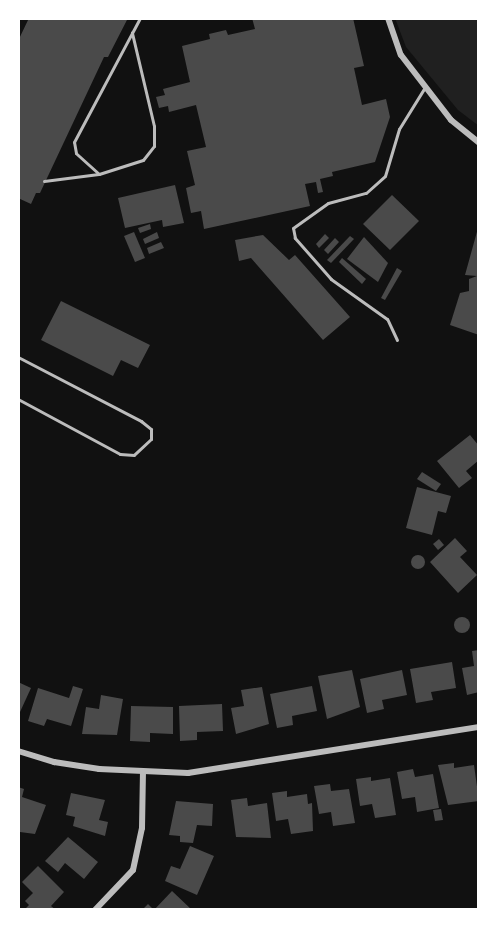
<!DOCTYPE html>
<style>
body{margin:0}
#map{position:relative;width:497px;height:928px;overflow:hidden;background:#111;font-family:Helvetica,sans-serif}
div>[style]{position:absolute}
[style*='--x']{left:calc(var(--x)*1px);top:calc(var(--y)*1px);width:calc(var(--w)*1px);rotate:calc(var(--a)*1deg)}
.green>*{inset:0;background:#202020}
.building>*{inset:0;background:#4a4a4a}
.round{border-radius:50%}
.service>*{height:3px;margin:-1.5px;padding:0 1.5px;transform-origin:1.5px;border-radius:1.5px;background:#bcbcbc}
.minor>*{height:6px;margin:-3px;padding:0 3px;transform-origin:3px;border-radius:3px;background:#bcbcbc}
span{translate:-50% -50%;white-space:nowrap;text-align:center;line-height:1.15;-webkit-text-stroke:4.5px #fff;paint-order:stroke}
.frame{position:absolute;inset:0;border:20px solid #fff;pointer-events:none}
</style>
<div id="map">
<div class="green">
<div style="clip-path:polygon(395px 18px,479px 18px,479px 126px,458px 110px,406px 47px)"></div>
</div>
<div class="building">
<div style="clip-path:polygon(29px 18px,128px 18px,108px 57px,104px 57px,40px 193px,36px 193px,31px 204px,18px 198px,18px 41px)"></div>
<div style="clip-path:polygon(252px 18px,353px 18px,364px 66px,354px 68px,362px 105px,386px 99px,390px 117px,375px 162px,332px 172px,333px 176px,320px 179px,323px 192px,318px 193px,316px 182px,305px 184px,310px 206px,204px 229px,201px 211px,191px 213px,186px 188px,195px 185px,187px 151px,206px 147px,196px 105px,169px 112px,168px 106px,159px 108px,156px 97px,165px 95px,163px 89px,190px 82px,182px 46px,210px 39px,209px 34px,226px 30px,228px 35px,255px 29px)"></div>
<div style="clip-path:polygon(175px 185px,184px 223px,163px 227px,162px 220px,125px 228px,118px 198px)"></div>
<div style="clip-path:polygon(392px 195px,419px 221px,390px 250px,363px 224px)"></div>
<div style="clip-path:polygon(150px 224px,151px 229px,140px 233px,138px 228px)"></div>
<div style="clip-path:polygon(478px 228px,479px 229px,479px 335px,450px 325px,460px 293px,469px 291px,469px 279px,477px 276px,465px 275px)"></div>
<div style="clip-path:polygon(134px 232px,145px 258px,135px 262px,124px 236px)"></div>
<div style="clip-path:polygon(157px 232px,159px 238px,145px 244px,143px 239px)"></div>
<div style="clip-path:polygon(325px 234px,329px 238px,319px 248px,316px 244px)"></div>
<div style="clip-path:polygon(263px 235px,289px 260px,295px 255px,350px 317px,323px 340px,251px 258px,239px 261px,235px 240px)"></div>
<div style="clip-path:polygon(350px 236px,354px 239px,331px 263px,327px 260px)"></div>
<div style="clip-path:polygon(364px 237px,388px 263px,378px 282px,347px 259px)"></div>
<div style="clip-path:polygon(335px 238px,339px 242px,328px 254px,324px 250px)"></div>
<div style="clip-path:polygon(161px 242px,164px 248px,149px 254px,147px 248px)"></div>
<div style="clip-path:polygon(342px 258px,366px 279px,362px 284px,339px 262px)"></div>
<div style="clip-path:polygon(397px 268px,402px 271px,385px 300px,381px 298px)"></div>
<div style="clip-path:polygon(61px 301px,150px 345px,138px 368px,121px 360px,113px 376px,41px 340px)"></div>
<div style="clip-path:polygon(470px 435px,479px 446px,479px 460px,466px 471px,472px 478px,459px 488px,437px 461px)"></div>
<div style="clip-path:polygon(422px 472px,441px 484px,436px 491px,417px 479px)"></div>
<div style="clip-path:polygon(417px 487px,451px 496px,446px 513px,438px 511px,432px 535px,406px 528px)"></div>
<div style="clip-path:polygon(455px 538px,467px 551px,460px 557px,477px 575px,458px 593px,430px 562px)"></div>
<div style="clip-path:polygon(439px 539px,444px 545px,438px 550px,433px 544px)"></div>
<div class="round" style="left:411px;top:555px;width:14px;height:14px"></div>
<div class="round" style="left:454px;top:617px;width:16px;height:16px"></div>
<div style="clip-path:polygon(479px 650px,479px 692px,467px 695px,462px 668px,474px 666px,472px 651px)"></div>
<div style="clip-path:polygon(452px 662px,456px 688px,431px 692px,433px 700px,416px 703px,410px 669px)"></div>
<div style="clip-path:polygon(352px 670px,360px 707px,327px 719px,318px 676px)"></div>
<div style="clip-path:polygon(402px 670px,407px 695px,382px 700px,384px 709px,367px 713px,360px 679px)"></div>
<div style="clip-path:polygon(18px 682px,31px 688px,20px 712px,18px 712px)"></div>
<div style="clip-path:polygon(73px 686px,83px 689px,71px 726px,47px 719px,44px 726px,28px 721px,38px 688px,69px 698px)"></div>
<div style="clip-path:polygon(312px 686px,317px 711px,292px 716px,293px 725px,277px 728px,270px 694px)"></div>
<div style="clip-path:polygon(262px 687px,269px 724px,236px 734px,231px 708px,244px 706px,241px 690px)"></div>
<div style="clip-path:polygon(101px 695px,123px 699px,117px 735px,82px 734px,86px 707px,99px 709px)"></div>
<div style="clip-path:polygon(222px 704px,223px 731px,197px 732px,197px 740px,180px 741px,179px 706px)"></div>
<div style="clip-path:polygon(131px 706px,173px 707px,173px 734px,150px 733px,150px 742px,130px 741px)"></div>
<div style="clip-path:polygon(454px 763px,454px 768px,474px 765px,479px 801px,448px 805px,438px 765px)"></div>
<div style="clip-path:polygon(413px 769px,415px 777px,433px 774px,439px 808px,417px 812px,415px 797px,402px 799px,397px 772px)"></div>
<div style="clip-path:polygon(371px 777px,371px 781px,390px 778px,396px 815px,375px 818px,372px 804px,360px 806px,356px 779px)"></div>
<div style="clip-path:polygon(330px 784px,331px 791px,349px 789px,355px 823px,333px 826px,331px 812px,319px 814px,314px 786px)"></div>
<div style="clip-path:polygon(18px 787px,24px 789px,22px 797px,46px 805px,35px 834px,20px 832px)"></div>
<div style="clip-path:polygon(287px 791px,287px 797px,307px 794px,308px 804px,312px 803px,313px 831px,291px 834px,288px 819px,276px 821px,272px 793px)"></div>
<div style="clip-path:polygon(71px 793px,105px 800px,99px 820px,108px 822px,105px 836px,73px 826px,75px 817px,66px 815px)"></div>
<div style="clip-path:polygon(247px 798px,248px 806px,267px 803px,271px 838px,236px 837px,231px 800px)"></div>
<div style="clip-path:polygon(176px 801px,213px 804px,212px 826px,197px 825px,193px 843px,180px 842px,180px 836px,169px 835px)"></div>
<div style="clip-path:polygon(441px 809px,443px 820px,435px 821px,433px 810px)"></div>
<div style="clip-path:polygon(68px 837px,98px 862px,84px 879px,65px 863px,58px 872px,45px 861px)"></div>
<div style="clip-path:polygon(190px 846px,214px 856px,197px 895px,165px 881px,171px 866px,180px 869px)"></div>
<div style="clip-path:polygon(38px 866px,64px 892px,51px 906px,56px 910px,26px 908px,29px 905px,25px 901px,33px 893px,22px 882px)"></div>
<div style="clip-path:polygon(172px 891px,192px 910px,142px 910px,148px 904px,154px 910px)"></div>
</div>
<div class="service">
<div style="--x:99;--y:174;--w:31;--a:-138"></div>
<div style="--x:76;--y:153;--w:11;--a:-100"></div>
<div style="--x:74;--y:142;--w:123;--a:-62"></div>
<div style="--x:44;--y:181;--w:55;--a:-7.3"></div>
<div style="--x:99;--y:174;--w:46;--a:-17.7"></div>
<div style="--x:143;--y:160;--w:18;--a:-52"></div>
<div style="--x:154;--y:146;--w:20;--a:-90"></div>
<div style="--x:154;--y:126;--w:96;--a:-103.3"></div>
<div style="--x:132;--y:33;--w:17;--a:-62"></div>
<div style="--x:397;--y:340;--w:23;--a:-115"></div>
<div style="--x:387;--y:319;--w:69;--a:-144.5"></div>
<div style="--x:331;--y:279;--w:55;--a:-131.3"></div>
<div style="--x:295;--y:238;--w:10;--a:-101"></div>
<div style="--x:293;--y:228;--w:43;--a:-35.5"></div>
<div style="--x:328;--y:203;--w:39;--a:-15"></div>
<div style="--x:366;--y:193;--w:25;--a:-42"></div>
<div style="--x:385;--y:176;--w:49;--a:-73.4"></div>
<div style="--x:399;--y:129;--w:49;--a:-58.2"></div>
<div style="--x:18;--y:357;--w:139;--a:27.5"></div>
<div style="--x:141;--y:421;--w:13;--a:39"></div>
<div style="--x:151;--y:429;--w:10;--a:90"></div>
<div style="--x:151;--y:439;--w:23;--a:137"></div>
<div style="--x:134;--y:455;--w:14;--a:-176"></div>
<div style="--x:120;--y:454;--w:116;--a:-151.7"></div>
</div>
<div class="minor">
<div style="--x:388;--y:18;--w:39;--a:71"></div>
<div style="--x:401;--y:55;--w:82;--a:52.4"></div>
<div style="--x:451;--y:120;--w:36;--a:39"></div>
<div style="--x:18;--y:751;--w:38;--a:17"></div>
<div style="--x:54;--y:762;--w:46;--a:8.8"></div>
<div style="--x:99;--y:769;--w:89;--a:2.6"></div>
<div style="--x:188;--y:773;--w:295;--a:-9"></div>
<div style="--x:95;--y:910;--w:55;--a:-46.5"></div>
<div style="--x:133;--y:870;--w:43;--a:-77.9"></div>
<div style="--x:142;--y:828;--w:56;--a:-89"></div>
</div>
<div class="frame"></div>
</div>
